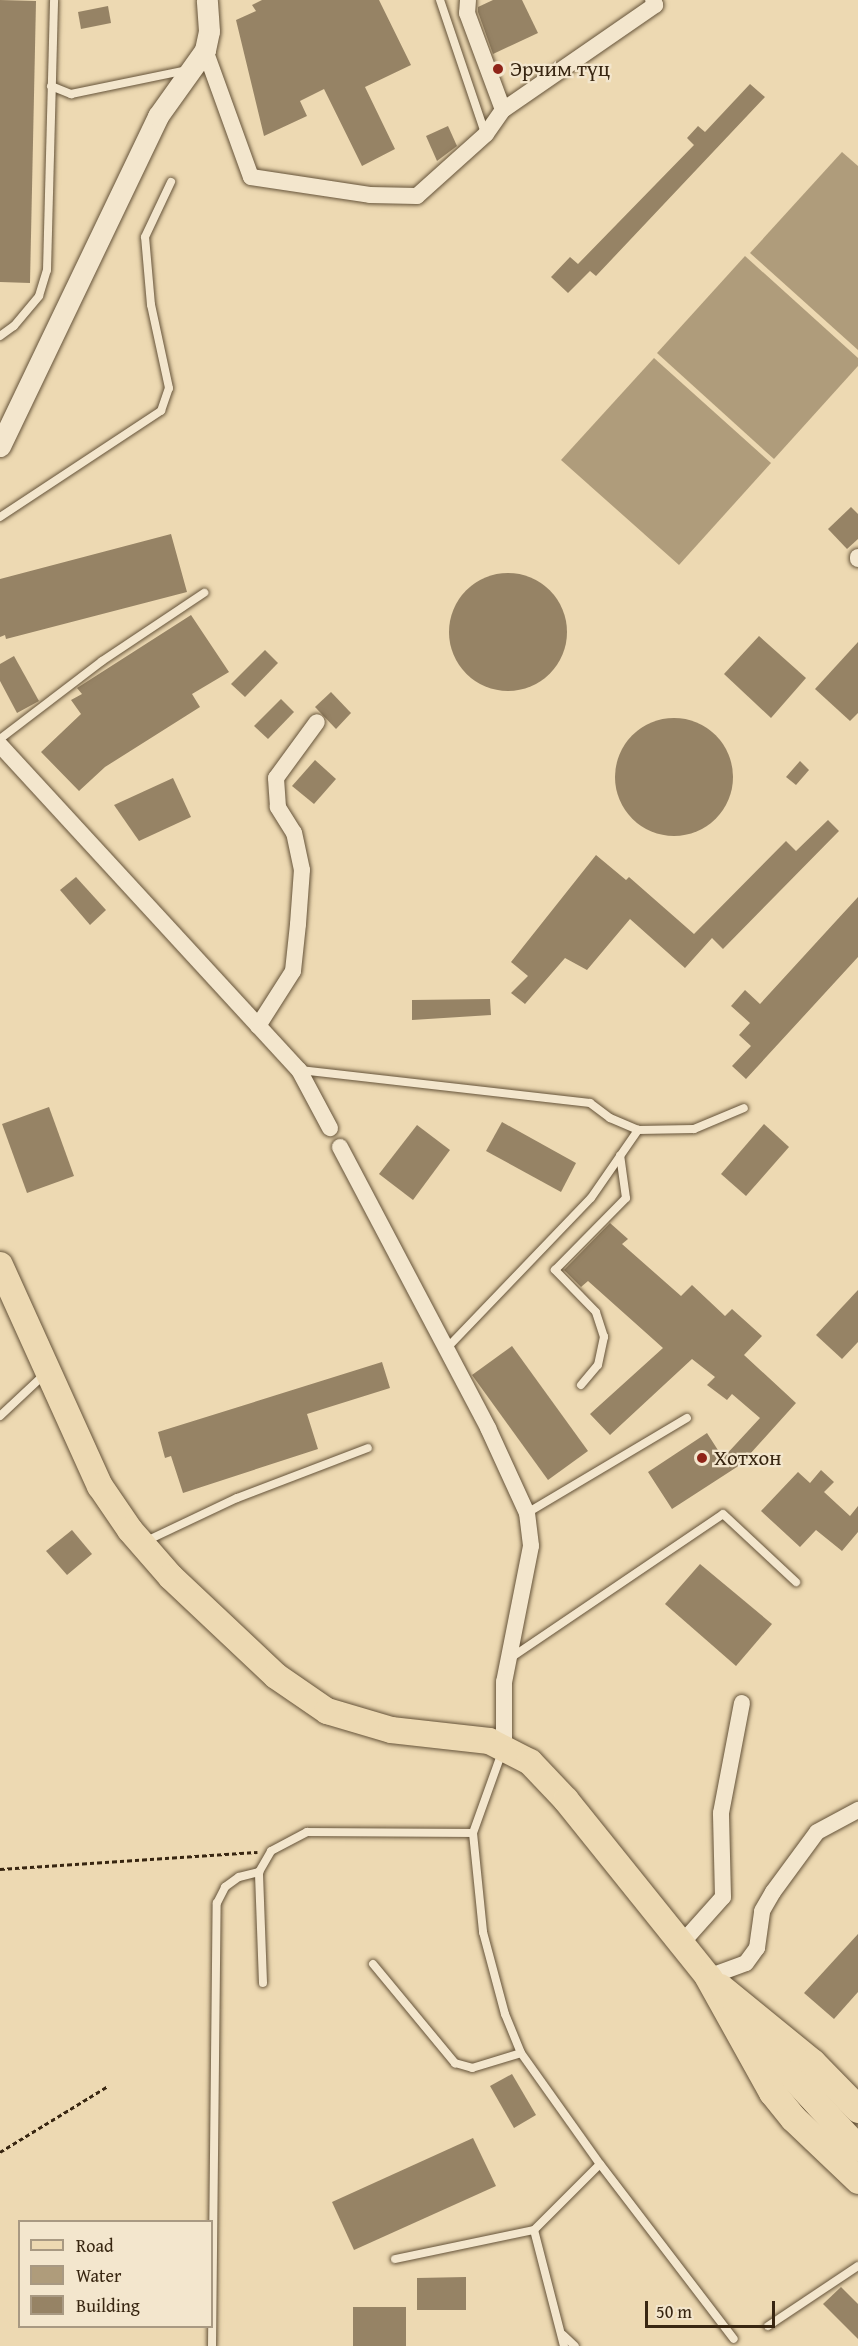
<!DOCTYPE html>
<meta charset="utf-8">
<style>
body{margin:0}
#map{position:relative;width:858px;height:2346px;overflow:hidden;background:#edd9b2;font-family:"Gentium Book Plus",serif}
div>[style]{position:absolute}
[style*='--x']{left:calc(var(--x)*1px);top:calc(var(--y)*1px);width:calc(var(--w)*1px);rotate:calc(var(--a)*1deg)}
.water>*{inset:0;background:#af9c7b}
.building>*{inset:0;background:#968365}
.round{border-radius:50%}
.path>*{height:3px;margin-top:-1.5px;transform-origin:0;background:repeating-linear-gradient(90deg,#382611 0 4.5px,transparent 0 7.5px)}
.roads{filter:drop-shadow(0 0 2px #655339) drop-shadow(0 0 2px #655339)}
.service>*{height:8px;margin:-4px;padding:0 4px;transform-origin:4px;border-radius:4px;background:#f3e6cd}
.minor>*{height:16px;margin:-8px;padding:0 8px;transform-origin:8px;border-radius:8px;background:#f3e6cd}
.tertiary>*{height:21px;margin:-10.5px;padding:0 10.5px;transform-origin:10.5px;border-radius:10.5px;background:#f3e6cd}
.primary>*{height:26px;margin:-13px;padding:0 13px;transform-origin:13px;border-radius:13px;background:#edd9b2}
.trunk>*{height:27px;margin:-13.5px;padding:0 13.5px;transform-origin:13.5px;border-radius:13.5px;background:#edd9b2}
.dots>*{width:16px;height:16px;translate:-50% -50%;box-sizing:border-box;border:3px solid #f3e6cd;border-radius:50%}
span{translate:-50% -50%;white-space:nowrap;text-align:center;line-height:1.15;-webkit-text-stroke:4.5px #f3e6cd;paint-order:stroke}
.poi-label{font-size:21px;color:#382611}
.left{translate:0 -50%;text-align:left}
.legend{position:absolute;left:18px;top:2220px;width:195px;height:108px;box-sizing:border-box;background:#f3e6cd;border:2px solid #a89982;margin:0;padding:8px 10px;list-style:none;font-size:18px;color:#382611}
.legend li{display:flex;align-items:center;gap:12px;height:30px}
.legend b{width:30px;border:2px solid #a89982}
.scale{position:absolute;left:645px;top:2301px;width:130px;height:27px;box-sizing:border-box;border:3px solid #382611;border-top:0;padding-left:8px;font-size:18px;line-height:21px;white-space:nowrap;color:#382611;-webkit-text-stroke:4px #f3e6cd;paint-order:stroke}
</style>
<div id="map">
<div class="water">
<div style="clip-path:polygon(842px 152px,858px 166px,858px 350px,750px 253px)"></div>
<div style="clip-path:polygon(745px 256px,858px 358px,858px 366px,774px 459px,657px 353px)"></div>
<div style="clip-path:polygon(654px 358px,771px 463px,679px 565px,561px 460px)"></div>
</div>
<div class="building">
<div style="clip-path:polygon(0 0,36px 1px,30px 283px,0 282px)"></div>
<div style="clip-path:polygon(262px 0,379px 0,411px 65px,365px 87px,395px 149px,362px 166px,324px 89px,300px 101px,307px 116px,264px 136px,236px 20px,256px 11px,252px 5px)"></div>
<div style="clip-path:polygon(493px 0,522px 0,538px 33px,493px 54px,478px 12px,478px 7px)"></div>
<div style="clip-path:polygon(108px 6px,111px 23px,81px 29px,78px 12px)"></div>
<div style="clip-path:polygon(750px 84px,765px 97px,596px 276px,590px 271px,568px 293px,551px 277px,570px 257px,578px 264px,694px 145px,687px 138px,698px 126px,705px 132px)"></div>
<div style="clip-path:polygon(448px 126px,457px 146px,437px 161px,426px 136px)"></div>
<div style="clip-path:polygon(851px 507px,858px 514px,858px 539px,847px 549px,828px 529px)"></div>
<div style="clip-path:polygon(171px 534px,187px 592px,6px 639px,5px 635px,0 637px,0 579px)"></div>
<div class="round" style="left:449px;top:573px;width:118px;height:118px"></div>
<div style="clip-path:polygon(191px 615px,229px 672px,192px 694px,200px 707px,105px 767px,79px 791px,41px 752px,81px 714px,71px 700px,82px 694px,77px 688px)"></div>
<div style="clip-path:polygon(759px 636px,806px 678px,771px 718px,724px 674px)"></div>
<div style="clip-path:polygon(858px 642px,858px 713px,850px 721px,815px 689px)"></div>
<div style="clip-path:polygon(265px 650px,278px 663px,245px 697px,231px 684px)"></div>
<div style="clip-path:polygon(14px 656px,39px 701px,17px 713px,0 681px,0 664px)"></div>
<div style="clip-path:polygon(331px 692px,351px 713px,336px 729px,315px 707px)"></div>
<div style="clip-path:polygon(281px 699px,294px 712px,268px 739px,254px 726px)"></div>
<div class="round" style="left:615px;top:718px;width:118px;height:118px"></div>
<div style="clip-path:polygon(315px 760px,336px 779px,314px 804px,292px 786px)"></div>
<div style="clip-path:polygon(800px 761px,809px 770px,796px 785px,786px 777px)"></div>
<div style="clip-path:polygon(173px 778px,191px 817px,139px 841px,114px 805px)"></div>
<div style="clip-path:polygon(828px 820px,839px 831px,723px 949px,712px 938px,685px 968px,630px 919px,587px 970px,565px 958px,525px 1004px,511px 993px,528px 976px,511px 962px,596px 855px,626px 880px,629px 877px,694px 934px,786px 841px,796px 851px)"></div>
<div style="clip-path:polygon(76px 877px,106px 910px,90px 925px,60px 890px)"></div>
<div style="clip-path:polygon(858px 897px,858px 957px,746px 1079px,732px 1066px,751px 1046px,739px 1035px,750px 1023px,731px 1006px,745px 990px,760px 1004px)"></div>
<div style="clip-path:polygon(490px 999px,491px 1015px,412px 1020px,412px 1000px)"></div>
<div style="clip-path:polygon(49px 1107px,74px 1176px,27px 1193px,2px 1124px)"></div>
<div style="clip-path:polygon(502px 1122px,576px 1163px,561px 1192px,486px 1151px)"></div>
<div style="clip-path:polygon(764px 1124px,789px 1147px,746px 1196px,721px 1174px)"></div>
<div style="clip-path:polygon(417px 1125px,450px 1150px,413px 1200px,379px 1174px)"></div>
<div style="clip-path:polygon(610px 1223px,628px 1239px,622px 1244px,681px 1296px,692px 1285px,725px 1316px,732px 1309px,762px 1336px,744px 1355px,796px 1403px,740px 1465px,672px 1509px,648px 1472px,707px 1433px,723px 1458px,760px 1418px,732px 1394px,727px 1400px,707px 1385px,715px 1377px,692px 1359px,610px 1435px,590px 1414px,663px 1348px,588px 1281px,581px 1287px,564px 1270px)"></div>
<div style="clip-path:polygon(858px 1290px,858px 1342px,842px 1359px,816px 1335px)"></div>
<div style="clip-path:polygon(512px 1346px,588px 1451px,548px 1480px,472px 1375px)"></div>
<div style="clip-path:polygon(382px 1362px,390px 1388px,307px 1414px,318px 1449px,183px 1493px,171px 1456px,165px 1458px,158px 1432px)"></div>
<div style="clip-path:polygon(821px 1470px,834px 1482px,824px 1492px,850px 1516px,858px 1506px,858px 1532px,842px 1551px,816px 1530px,800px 1547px,761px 1511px,798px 1472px,810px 1483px)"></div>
<div style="clip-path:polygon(72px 1530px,92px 1554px,67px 1575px,46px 1551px)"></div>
<div style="clip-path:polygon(700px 1564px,772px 1624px,736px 1666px,665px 1604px)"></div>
<div style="clip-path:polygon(858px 1934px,858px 1992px,834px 2019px,804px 1993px)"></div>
<div style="clip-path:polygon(512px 2074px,536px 2115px,514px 2128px,490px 2086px)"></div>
<div style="clip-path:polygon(473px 2138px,496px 2186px,354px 2250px,332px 2202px)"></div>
<div style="clip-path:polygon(466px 2277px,466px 2310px,417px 2310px,417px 2278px)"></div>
<div style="clip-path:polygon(841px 2287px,858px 2304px,858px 2339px,823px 2304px)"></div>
<div style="clip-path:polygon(353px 2307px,406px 2307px,406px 2346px,353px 2346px)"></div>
</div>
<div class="path">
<div style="--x:0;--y:1869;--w:258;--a:-3.8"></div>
<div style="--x:0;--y:2152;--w:127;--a:-31.4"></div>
</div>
<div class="roads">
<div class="service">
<div style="--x:440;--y:0;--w:140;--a:71.3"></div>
<div style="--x:51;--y:86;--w:22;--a:22"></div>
<div style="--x:71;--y:94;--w:118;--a:-11.7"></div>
<div style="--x:0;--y:336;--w:17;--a:-36"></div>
<div style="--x:14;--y:326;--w:39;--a:-50"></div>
<div style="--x:39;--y:296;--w:27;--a:-73"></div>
<div style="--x:47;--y:270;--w:270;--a:-88.5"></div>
<div style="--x:0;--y:517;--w:193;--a:-33.4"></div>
<div style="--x:161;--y:411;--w:24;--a:-71"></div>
<div style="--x:169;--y:388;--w:85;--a:-102.2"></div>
<div style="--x:151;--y:305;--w:68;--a:-95"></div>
<div style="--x:145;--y:237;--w:61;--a:-64.7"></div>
<div style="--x:0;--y:739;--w:128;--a:-37.4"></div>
<div style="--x:102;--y:661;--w:123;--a:-33.7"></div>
<div style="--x:300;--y:1070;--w:292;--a:6.5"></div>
<div style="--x:590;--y:1103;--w:25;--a:37"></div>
<div style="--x:610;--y:1118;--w:30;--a:23"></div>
<div style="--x:446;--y:1349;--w:209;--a:-46.2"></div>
<div style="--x:591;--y:1198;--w:83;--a:-55.3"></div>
<div style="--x:638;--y:1130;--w:56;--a:-1"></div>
<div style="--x:694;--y:1129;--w:54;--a:-22.8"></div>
<div style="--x:581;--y:1385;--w:26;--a:-50"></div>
<div style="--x:598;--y:1365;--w:29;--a:-78"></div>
<div style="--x:604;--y:1337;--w:26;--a:-108"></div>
<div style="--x:596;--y:1312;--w:59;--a:-134.3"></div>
<div style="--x:555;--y:1270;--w:101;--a:-45.4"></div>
<div style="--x:626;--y:1198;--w:43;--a:-97.9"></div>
<div style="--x:0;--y:1416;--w:63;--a:-43.1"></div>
<div style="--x:527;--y:1513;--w:186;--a:-30.7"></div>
<div style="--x:144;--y:1542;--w:103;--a:-25.3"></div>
<div style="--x:237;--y:1498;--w:140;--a:-20.9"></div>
<div style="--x:509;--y:1659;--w:258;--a:-34.1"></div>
<div style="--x:723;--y:1514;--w:100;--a:43"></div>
<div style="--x:502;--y:1752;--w:86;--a:109.7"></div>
<div style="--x:473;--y:1833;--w:100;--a:84.2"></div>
<div style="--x:483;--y:1932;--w:85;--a:75"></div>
<div style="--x:505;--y:2014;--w:42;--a:67.7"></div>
<div style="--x:521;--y:2053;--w:136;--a:54.6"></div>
<div style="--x:600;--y:2164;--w:220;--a:52.6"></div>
<div style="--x:373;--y:1964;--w:129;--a:50.4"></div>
<div style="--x:455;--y:2063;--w:18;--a:16"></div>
<div style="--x:472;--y:2068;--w:51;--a:-17"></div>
<div style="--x:263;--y:1983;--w:111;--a:-92.1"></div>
<div style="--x:259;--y:1872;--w:24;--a:-60"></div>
<div style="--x:271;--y:1851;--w:41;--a:-27.8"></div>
<div style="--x:307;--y:1832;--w:166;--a:0.3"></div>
<div style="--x:534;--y:2230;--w:120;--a:75.5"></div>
<div style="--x:395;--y:2259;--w:142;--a:-11.8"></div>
<div style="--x:534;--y:2230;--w:93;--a:-45"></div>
<div style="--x:768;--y:2326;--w:108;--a:-33.7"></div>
<div style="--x:563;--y:2335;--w:16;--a:43"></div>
<div style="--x:212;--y:2346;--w:443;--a:-89.4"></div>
<div style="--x:217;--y:1903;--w:18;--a:-63"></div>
<div style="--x:225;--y:1887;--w:17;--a:-36"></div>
<div style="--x:239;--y:1877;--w:21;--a:-14"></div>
</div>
<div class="minor">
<div style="--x:468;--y:0;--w:13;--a:94"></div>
<div style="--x:467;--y:13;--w:103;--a:69.6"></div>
<div style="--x:503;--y:110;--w:185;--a:-34.6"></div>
<div style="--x:655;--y:5;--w:5;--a:-112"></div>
<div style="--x:205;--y:50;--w:135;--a:70.1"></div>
<div style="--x:251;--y:177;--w:120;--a:8.6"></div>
<div style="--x:370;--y:195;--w:47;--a:1.2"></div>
<div style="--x:417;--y:196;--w:93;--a:-41.9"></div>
<div style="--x:486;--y:134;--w:29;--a:-55"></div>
<div style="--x:858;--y:557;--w:2;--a:90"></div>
<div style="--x:0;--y:745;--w:442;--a:47.4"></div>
<div style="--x:299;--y:1070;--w:66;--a:61.9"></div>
<div style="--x:258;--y:1026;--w:65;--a:-57.5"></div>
<div style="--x:293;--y:971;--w:47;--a:-83.9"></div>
<div style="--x:298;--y:924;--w:54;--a:-85.8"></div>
<div style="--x:302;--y:870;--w:38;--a:-102"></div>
<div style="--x:294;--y:833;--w:31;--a:-122"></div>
<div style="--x:278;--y:807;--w:29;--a:-94"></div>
<div style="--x:276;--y:778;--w:69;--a:-53.8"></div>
<div style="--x:340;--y:1147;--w:318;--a:62.2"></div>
<div style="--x:488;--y:1428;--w:94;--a:65.4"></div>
<div style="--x:527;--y:1513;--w:33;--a:83"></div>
<div style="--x:531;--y:1546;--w:139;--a:101.2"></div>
<div style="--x:504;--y:1682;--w:64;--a:90"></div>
<div style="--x:681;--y:1944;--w:63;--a:-48.2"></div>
<div style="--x:723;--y:1897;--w:84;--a:-91.4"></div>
<div style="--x:721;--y:1813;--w:112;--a:-79.2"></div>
<div style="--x:708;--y:1977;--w:40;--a:-20.2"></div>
<div style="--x:746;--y:1963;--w:19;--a:-54"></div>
<div style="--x:757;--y:1948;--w:37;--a:-82"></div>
<div style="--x:762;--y:1911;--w:22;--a:-60"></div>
<div style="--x:773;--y:1892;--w:74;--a:-53.7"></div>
<div style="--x:817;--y:1832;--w:47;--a:-28.2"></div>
</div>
<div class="tertiary">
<div style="--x:0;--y:446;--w:366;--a:-64.4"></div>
<div style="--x:158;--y:116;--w:81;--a:-54.5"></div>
<div style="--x:205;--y:50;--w:19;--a:-78"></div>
<div style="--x:209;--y:31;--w:31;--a:-94"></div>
</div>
<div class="primary">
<div style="--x:0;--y:1265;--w:243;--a:65.7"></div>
<div style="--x:100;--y:1486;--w:53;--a:55.7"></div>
<div style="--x:130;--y:1530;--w:62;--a:48.9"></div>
<div style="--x:171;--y:1577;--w:144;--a:43.3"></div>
<div style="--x:276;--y:1676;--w:62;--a:34.5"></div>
<div style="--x:327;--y:1711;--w:67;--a:16.5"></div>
<div style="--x:391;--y:1730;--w:99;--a:6.4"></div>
<div style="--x:489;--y:1741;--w:46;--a:27.1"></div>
<div style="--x:530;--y:1762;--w:52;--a:46.5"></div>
<div style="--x:566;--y:1800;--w:314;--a:51.2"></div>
<div style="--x:763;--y:2045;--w:140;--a:47.3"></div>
</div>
<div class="trunk">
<div style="--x:708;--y:1977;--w:132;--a:60.9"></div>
<div style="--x:772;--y:2092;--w:33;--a:51"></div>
<div style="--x:793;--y:2118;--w:90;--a:43.6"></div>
<div style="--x:720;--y:1987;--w:119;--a:39.2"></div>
<div style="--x:812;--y:2062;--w:66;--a:45.6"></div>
</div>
</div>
<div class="dots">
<div style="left:498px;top:69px;background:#8f2418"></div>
<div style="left:702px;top:1458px;background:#8f2418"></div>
</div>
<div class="poi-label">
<span class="left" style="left:510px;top:69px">Эрчим түц</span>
<span class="left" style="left:714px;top:1458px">Хотхон</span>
</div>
<ul class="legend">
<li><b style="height:8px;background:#edd9b2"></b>Road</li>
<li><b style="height:16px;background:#af9c7b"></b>Water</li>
<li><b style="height:16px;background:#968365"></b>Building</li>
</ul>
<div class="scale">50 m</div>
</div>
